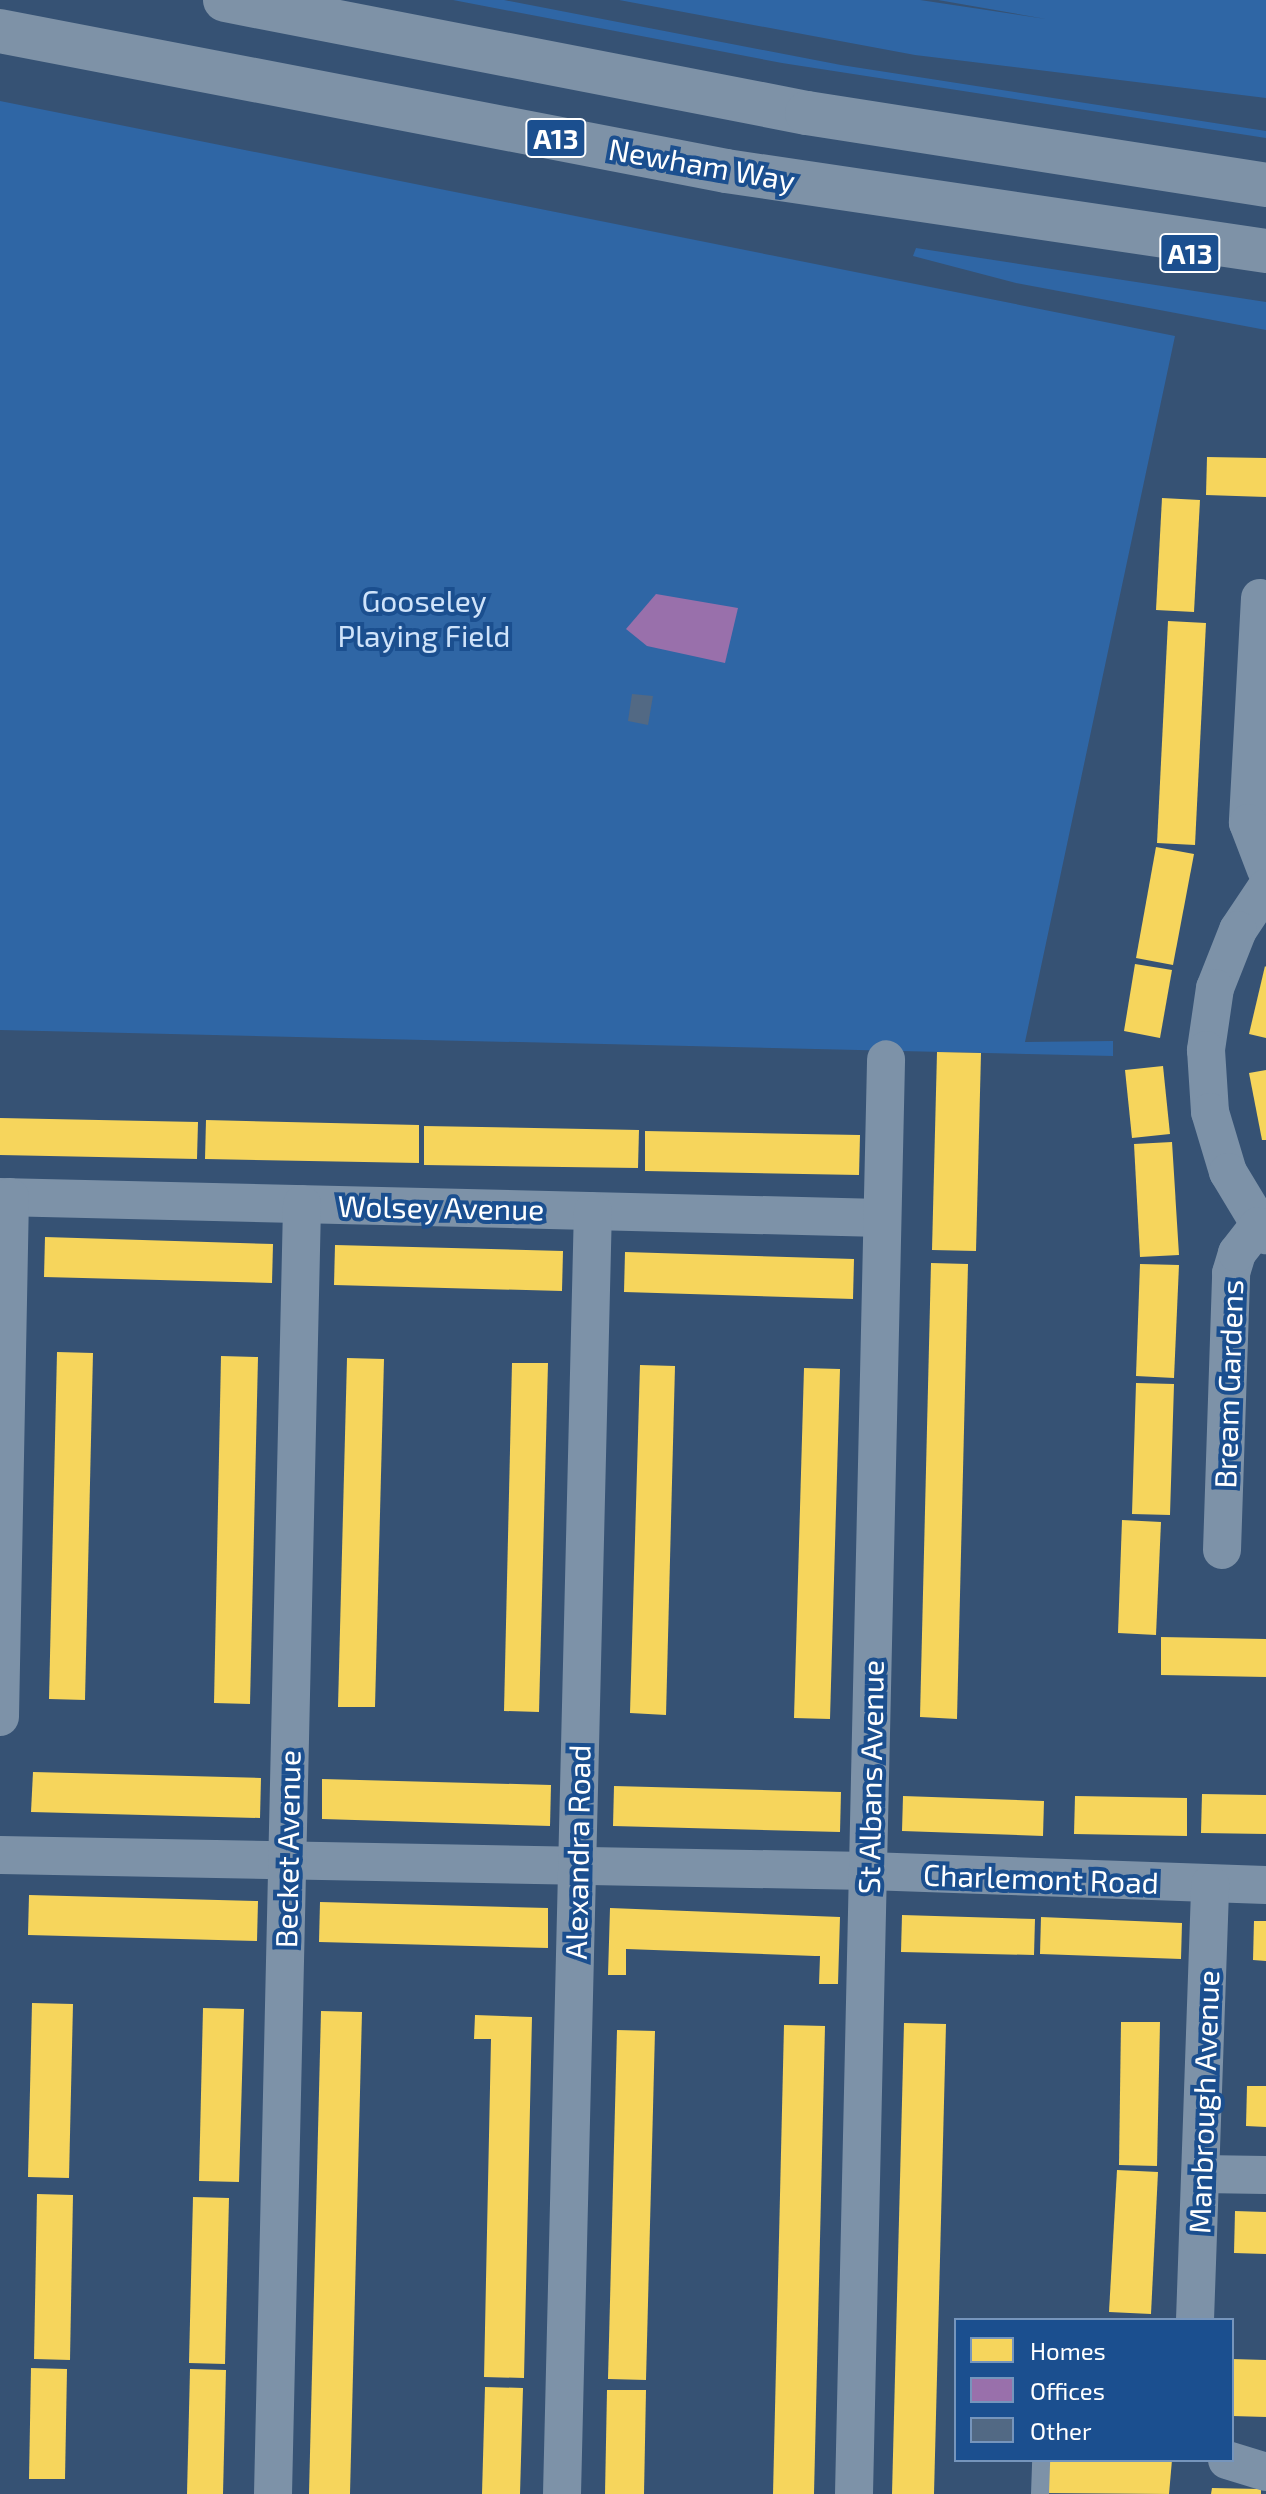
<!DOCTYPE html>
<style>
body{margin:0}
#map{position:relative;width:1266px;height:2494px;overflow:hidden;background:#365274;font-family:"Exo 2",sans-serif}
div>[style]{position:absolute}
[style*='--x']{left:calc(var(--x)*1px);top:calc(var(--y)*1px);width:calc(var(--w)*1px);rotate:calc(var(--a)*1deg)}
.green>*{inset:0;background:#2f66a5}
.homes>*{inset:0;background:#f6d55c}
.offices>*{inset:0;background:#9970ab}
.building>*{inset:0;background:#526984}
.lane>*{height:18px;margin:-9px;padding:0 9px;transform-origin:9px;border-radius:9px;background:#7d92a8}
.street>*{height:38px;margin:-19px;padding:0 19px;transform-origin:19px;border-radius:19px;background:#7d92a8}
.highway>*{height:44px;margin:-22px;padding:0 22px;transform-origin:22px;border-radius:22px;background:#7e92a7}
span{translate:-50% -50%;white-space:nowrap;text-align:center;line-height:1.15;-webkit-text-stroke:8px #1b4f8f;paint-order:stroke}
.shield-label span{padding:2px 6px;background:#1b4f8f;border:2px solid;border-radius:6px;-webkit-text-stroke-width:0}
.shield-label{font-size:28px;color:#fff;font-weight:700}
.street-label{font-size:30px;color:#fff}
.park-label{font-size:30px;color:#cfe3fa}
.legend{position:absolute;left:954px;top:2318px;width:280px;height:144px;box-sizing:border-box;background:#1b4f8f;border:2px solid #7695bc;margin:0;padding:10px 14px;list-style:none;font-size:24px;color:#fff}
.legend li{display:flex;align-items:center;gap:16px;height:40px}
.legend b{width:40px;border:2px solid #7695bc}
</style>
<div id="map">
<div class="green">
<div style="clip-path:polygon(453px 0,504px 0,841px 65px,1266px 131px,1266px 138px,782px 63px)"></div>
<div style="clip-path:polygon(619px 0,920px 0,1046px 19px,938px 0,1266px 0,1266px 98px,915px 55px)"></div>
<div style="clip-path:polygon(0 101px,1175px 336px,1025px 1042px,1113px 1041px,1113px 1056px,0 1030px)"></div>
<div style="clip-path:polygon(916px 248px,1266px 302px,1266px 330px,1016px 283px,913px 256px)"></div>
</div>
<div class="homes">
<div style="clip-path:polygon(1207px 457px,1266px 458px,1266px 497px,1206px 495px)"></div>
<div style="clip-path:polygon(1162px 498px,1200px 500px,1194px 612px,1156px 610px)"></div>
<div style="clip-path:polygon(1168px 621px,1206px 623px,1195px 845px,1157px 843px)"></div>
<div style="clip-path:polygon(1156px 847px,1194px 854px,1173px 965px,1136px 958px)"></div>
<div style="clip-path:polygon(1135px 964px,1172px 970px,1160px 1038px,1124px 1031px)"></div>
<div style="clip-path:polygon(1265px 966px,1266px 967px,1266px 1038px,1249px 1034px)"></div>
<div style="clip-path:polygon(937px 1052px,981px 1053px,976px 1251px,932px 1250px)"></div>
<div style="clip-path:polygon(1163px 1066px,1170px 1134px,1132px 1138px,1125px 1070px)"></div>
<div style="clip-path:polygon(1266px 1070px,1266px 1140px,1262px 1140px,1249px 1073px)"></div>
<div style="clip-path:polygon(0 1118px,198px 1122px,197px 1159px,0 1155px)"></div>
<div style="clip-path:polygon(206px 1120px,419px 1125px,419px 1163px,205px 1159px)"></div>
<div style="clip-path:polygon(424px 1126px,639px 1130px,638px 1168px,424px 1165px)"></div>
<div style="clip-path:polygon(645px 1131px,860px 1135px,859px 1175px,645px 1171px)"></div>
<div style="clip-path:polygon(1172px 1142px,1179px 1255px,1140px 1257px,1134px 1144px)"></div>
<div style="clip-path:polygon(45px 1237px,273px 1244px,272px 1283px,44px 1277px)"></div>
<div style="clip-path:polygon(335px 1245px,563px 1251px,562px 1291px,334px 1285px)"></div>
<div style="clip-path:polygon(625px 1252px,854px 1259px,853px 1299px,624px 1292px)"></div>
<div style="clip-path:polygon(931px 1263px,968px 1264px,957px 1719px,920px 1717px)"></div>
<div style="clip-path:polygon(1140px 1264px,1179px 1265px,1174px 1378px,1136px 1376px)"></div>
<div style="clip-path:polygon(57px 1352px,93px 1353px,85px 1700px,49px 1699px)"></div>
<div style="clip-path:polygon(221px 1356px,258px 1357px,250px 1704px,214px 1703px)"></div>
<div style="clip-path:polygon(347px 1358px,384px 1359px,375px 1707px,338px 1707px)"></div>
<div style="clip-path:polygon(512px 1363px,548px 1363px,539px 1712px,504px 1711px)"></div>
<div style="clip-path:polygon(640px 1365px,675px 1366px,666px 1715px,630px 1713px)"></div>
<div style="clip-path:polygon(804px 1368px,840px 1369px,830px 1719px,794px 1718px)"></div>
<div style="clip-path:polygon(1136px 1383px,1174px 1384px,1170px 1515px,1132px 1514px)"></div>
<div style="clip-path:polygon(1122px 1520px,1161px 1522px,1156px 1635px,1118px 1633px)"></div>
<div style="clip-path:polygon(1161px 1637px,1266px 1639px,1266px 1677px,1161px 1675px)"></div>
<div style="clip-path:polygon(33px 1772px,261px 1778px,260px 1818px,31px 1812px)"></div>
<div style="clip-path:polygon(322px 1779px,551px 1785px,550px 1826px,322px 1819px)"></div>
<div style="clip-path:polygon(614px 1786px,841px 1792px,840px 1832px,613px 1826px)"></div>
<div style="clip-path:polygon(1202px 1794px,1266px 1795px,1266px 1834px,1201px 1833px)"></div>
<div style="clip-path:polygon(903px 1796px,1044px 1801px,1043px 1836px,902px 1831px)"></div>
<div style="clip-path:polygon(1075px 1796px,1187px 1798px,1187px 1836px,1074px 1834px)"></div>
<div style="clip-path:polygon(29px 1895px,258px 1901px,257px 1941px,28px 1935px)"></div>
<div style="clip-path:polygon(320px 1902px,548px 1908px,548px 1948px,319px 1942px)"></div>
<div style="clip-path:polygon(610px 1908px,840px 1917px,838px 1984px,819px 1984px,820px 1956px,815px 1956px,626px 1949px,626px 1975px,608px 1975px)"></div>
<div style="clip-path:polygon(902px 1915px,1035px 1919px,1034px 1955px,901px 1952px)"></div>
<div style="clip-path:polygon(1041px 1917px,1182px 1923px,1181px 1959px,1040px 1954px)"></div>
<div style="clip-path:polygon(1254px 1921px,1266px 1921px,1266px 1961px,1253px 1960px)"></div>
<div style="clip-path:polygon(32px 2003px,73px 2004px,69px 2178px,28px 2177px)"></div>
<div style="clip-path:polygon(203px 2008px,244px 2009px,239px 2182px,199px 2181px)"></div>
<div style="clip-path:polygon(321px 2011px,362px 2012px,350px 2494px,309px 2494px)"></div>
<div style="clip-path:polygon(475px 2015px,532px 2017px,524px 2378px,484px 2377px,491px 2039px,474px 2039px)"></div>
<div style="clip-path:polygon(1121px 2022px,1160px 2022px,1157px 2166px,1119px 2165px)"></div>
<div style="clip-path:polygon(904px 2023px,946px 2024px,934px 2494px,892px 2494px)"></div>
<div style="clip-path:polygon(784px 2025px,825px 2026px,814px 2494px,773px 2494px)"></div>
<div style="clip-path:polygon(617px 2030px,655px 2031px,646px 2380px,608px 2379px)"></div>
<div style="clip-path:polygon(1247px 2086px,1266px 2086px,1266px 2127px,1246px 2126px)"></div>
<div style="clip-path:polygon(1117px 2170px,1158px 2172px,1151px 2314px,1109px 2312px)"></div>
<div style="clip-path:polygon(37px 2194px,73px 2195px,70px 2360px,34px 2359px)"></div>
<div style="clip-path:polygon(193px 2197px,229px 2198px,225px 2364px,189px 2363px)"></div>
<div style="clip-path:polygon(1235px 2211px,1266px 2212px,1266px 2254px,1234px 2253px)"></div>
<div style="clip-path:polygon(1232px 2359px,1266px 2360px,1266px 2417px,1232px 2416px)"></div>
<div style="clip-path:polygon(31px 2368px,67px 2369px,65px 2479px,29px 2479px)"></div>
<div style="clip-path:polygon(190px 2369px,226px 2370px,223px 2494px,187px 2494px)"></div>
<div style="clip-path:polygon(485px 2387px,523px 2388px,520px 2494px,482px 2494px)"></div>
<div style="clip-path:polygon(607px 2390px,646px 2390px,644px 2494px,605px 2494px)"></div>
<div style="clip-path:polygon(1044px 2460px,1172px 2460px,1169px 2494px,1043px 2493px)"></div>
<div style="clip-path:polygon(1212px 2488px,1261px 2489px,1261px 2494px,1211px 2494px)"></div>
</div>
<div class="offices">
<div style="clip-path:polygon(656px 594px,738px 608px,725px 663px,647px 646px,626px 629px)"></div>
</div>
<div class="building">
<div style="clip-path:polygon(632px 694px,653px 696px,648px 725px,628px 721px)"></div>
</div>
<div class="lane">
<div style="--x:1040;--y:2494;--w:34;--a:-88"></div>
</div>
<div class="street">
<div style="--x:1260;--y:598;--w:225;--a:93.1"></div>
<div style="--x:1248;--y:823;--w:50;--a:69"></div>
<div style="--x:1266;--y:888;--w:50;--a:123.7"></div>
<div style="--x:1238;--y:930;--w:62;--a:111.6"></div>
<div style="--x:1215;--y:988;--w:63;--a:98.3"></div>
<div style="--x:1206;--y:1050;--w:62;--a:86.3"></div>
<div style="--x:1210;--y:1112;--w:63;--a:73.3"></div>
<div style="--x:1228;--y:1172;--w:74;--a:58.9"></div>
<div style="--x:0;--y:1197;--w:882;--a:1.36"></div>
<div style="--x:1222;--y:1550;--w:277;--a:-88.1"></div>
<div style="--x:1231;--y:1273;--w:21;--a:-73"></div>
<div style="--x:1237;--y:1253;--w:34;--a:-52"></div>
<div style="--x:0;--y:1717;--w:520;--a:-88.9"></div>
<div style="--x:0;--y:1855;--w:868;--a:1.06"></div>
<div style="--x:868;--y:1871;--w:398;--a:2"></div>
<div style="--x:1202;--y:2174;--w:64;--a:0.9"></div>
<div style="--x:1195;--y:2320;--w:436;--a:-88"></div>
<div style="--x:1227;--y:2460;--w:41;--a:17.1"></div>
<div style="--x:273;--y:2494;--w:1290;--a:-88.71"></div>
<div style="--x:562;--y:2494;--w:1283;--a:-88.62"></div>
<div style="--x:854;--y:2494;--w:1435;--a:-88.72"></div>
</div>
<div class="highway">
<div style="--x:225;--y:0;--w:593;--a:10.99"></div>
<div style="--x:807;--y:113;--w:465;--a:8.9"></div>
<div style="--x:0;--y:31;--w:739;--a:10.91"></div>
<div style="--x:726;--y:171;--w:546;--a:8.43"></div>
</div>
<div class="shield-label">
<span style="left:556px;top:138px">A13</span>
<span style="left:1190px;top:253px">A13</span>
</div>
<div class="street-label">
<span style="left:702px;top:164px;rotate:10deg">Newham Way</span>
<span style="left:441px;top:1207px;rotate:1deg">Wolsey Avenue</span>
<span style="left:1228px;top:1384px;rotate:-88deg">Bream Gardens</span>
<span style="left:870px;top:1777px;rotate:-89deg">St Albans Avenue</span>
<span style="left:287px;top:1849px;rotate:-89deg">Becket Avenue</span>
<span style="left:577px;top:1852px;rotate:-89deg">Alexandra Road</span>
<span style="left:1041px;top:1878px;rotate:2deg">Charlemont Road</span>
<span style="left:1203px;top:2102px;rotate:-88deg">Manbrough Avenue</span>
</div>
<div class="park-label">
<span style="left:424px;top:617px">Gooseley<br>Playing Field</span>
</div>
<ul class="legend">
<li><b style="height:22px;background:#f6d55c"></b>Homes</li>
<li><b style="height:22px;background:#9970ab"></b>Offices</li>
<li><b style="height:22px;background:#526984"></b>Other</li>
</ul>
</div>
